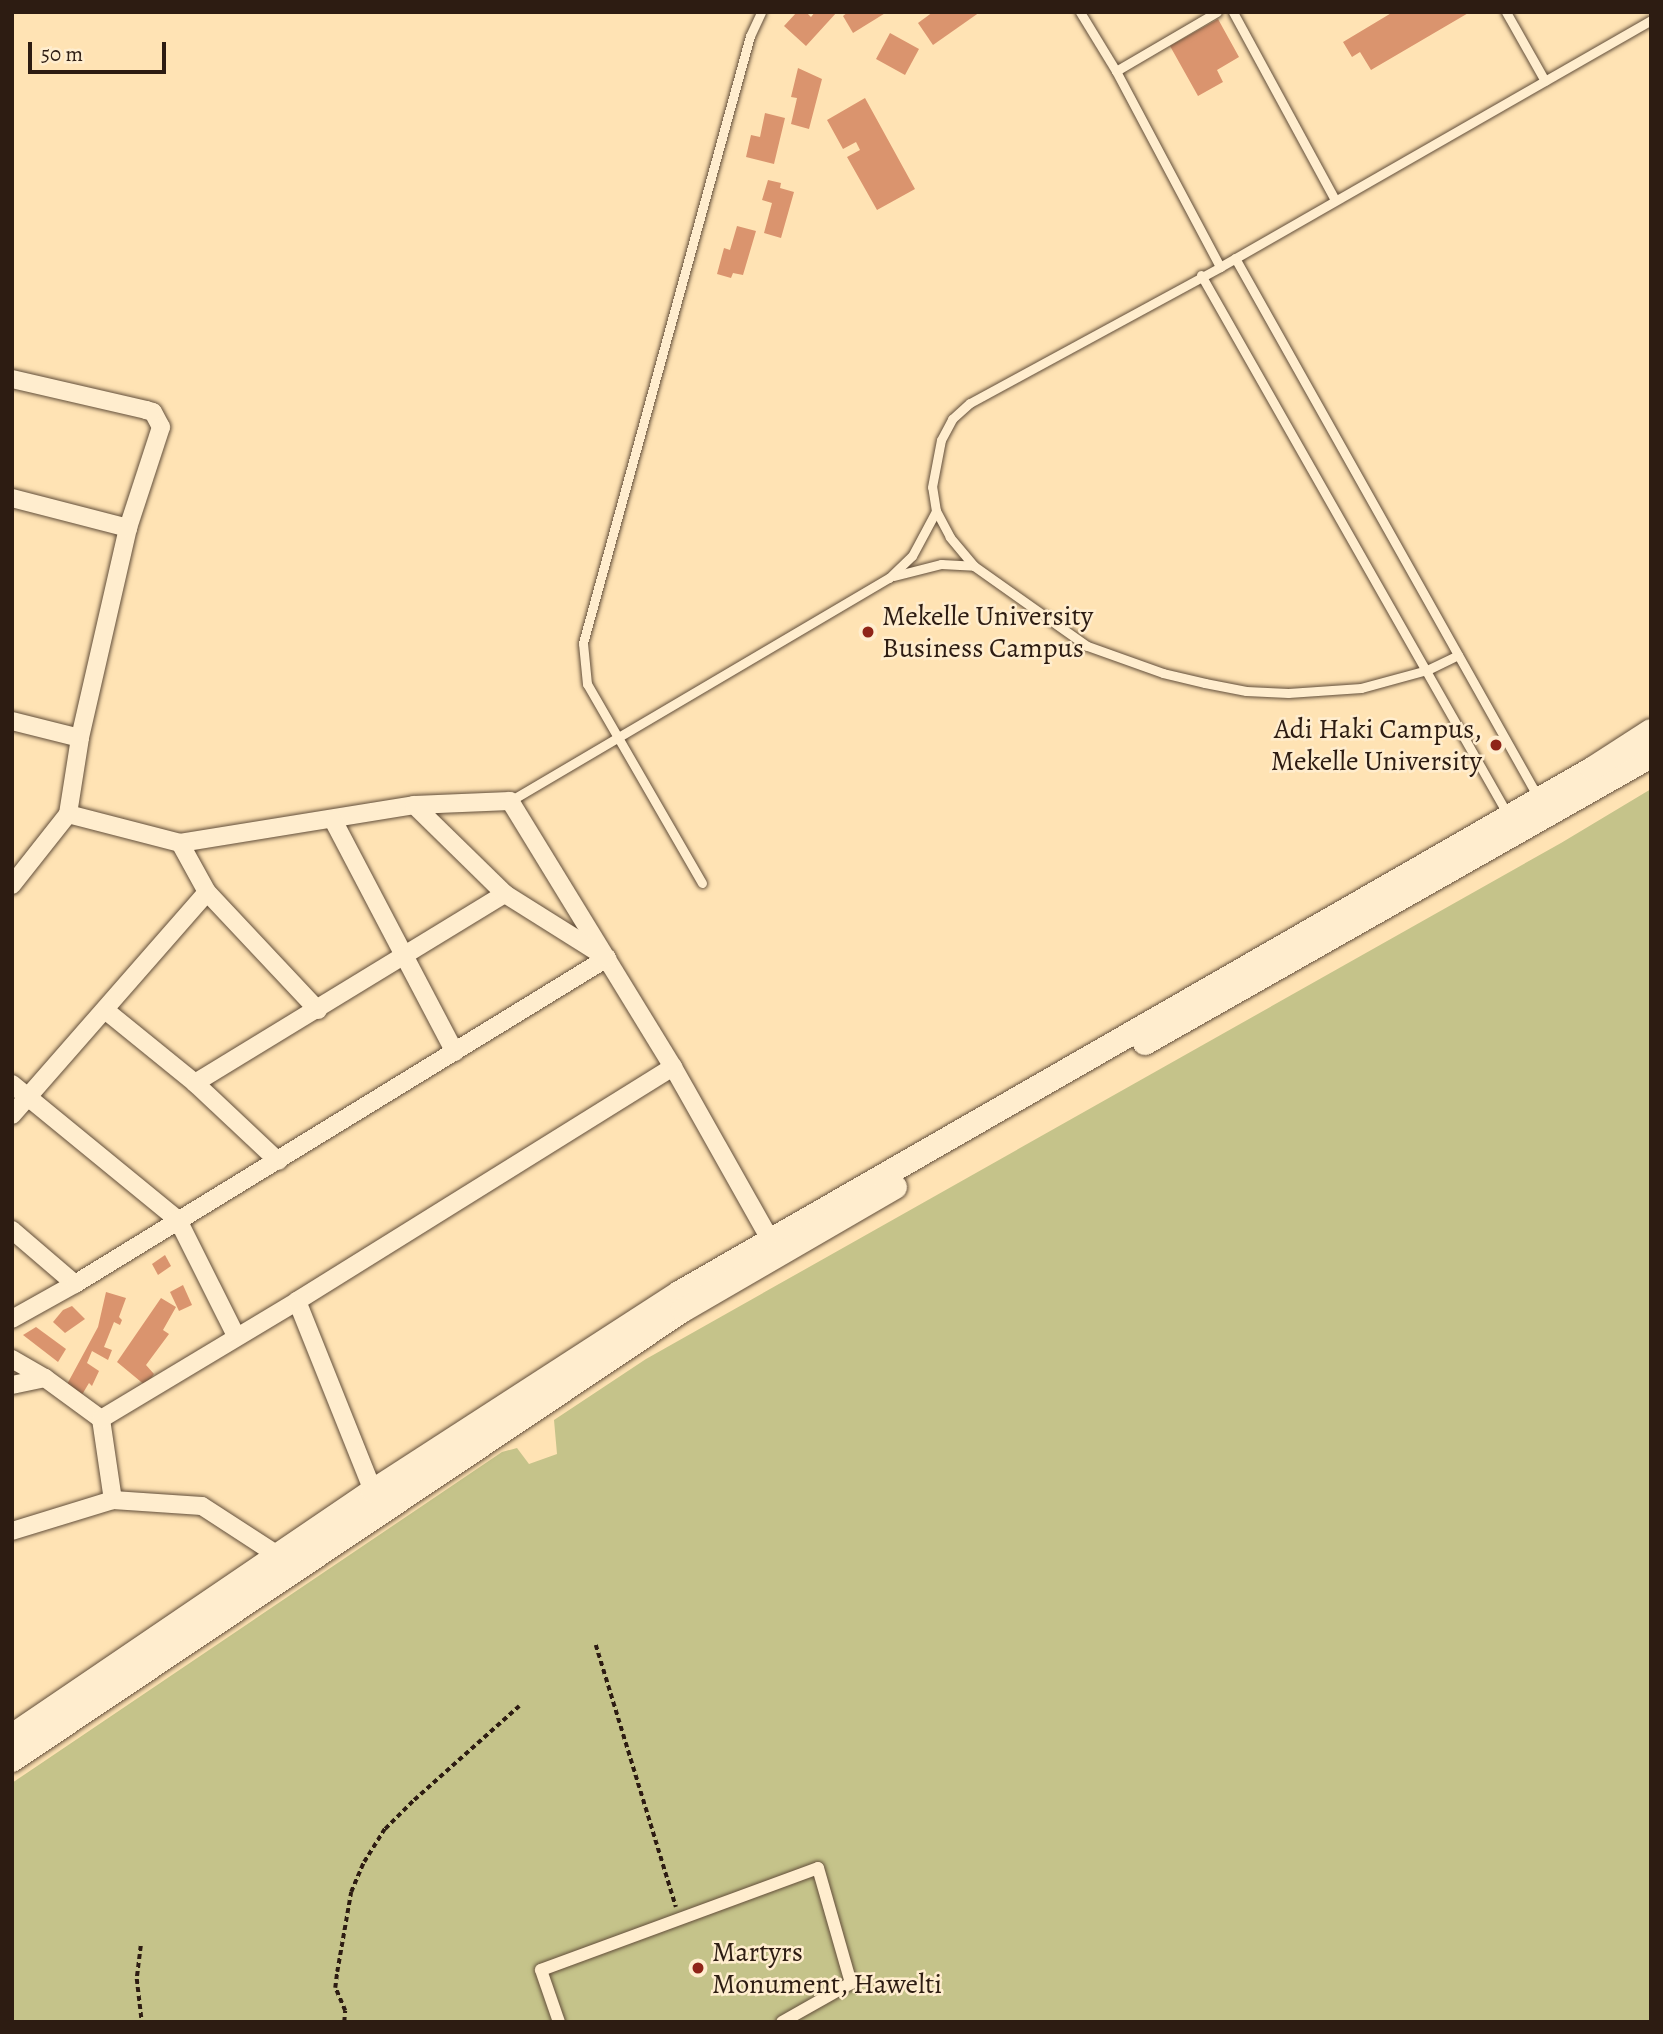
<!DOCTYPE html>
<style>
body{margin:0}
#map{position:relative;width:1663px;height:2034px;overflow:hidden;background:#ffe3b4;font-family:Alegreya,serif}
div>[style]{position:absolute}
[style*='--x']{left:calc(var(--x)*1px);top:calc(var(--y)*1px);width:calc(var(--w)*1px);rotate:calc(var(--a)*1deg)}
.green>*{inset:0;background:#c5c38a}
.building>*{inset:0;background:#da946e}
.path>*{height:3.5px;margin-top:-1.75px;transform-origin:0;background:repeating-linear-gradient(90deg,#2d1c12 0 5px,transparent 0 8.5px)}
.roads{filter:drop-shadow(0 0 2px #624e3a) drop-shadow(0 0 2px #624e3a)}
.service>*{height:9px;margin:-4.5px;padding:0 4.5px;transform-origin:4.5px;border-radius:4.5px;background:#ffedce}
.pedestrian>*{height:12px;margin:-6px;padding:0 6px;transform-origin:6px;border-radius:6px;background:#ffedce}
.minor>*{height:18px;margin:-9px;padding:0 9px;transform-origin:9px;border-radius:9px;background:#ffedce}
.secondary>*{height:24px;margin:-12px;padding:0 12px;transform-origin:12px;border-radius:12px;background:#ffedce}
.dots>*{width:19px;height:19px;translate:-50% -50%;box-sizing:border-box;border:4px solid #ffedce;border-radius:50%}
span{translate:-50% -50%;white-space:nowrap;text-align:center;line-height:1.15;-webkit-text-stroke:5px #ffedce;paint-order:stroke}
.poi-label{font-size:28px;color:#2d1c12}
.left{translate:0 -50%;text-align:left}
.right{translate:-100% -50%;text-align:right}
.frame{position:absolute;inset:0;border:14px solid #2d1c12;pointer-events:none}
.scale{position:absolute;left:28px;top:42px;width:138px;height:32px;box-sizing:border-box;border:4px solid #2d1c12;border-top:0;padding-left:9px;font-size:21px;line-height:24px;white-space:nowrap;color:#2d1c12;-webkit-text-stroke:5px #ffedce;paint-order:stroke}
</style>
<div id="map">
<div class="green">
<div style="clip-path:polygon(1651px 789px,1651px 2022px,12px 2022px,12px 1783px,502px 1452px,517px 1448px,529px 1464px,557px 1454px,554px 1420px,646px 1359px,1561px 843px)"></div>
</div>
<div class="building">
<div style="clip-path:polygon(797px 12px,806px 12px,811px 17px,815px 12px,837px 12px,806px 46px,784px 26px)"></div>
<div style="clip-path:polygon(848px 12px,887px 12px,853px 33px,843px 16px)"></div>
<div style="clip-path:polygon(933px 12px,980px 12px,933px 45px,918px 23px)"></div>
<div style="clip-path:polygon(1393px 12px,1470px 12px,1371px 70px,1360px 52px,1352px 57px,1343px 42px)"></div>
<div style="clip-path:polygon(1218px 19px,1239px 57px,1217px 70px,1223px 82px,1198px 96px,1170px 46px)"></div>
<div style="clip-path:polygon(890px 33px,919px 49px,905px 75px,876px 59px)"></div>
<div style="clip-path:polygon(798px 68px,822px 79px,809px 129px,791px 124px,797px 98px,791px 97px)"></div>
<div style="clip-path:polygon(865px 98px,915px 189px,877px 210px,847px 157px,860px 150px,856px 142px,843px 149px,827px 120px)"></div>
<div style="clip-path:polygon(765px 113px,785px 118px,774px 164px,746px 157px,751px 135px,760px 137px)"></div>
<div style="clip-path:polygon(768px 180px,781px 183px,780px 188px,794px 192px,781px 238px,764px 233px,772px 203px,762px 200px)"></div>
<div style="clip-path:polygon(737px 226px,756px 231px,743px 275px,733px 273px,731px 278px,717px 274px,724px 248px,730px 250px)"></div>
<div style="clip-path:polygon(165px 1255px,171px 1266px,158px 1275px,152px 1264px)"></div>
<div style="clip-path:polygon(183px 1285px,192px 1305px,179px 1311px,170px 1292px)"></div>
<div style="clip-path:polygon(106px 1292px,126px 1298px,119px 1317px,122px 1320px,120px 1325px,114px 1322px,104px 1347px,112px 1350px,108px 1360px,92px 1351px,87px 1363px,99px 1371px,92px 1386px,89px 1383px,80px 1398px,65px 1388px,98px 1327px)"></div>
<div style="clip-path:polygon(161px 1298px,176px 1307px,163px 1330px,169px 1334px,146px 1365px,154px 1374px,146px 1386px,117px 1362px)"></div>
<div style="clip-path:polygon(72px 1306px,85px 1319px,65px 1333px,53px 1322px,63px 1310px)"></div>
<div style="clip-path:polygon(36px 1327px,66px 1349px,58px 1362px,23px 1335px)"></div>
</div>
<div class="path">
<div style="--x:596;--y:1645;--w:274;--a:73"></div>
<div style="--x:141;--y:1946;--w:33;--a:97"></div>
<div style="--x:137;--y:1979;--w:43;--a:83.4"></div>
<div style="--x:344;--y:2022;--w:11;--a:-85"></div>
<div style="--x:345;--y:2011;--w:25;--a:-113"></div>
<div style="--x:335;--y:1988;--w:16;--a:-83"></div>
<div style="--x:337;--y:1972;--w:81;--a:-80.1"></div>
<div style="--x:351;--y:1892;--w:33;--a:-67"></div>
<div style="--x:364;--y:1862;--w:39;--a:-58"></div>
<div style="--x:385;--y:1829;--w:41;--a:-45"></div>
<div style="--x:414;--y:1800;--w:141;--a:-41.8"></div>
</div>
<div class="roads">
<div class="service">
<div style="--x:1080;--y:12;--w:69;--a:58.6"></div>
<div style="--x:1116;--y:71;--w:222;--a:62"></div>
<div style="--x:1233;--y:12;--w:214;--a:61.5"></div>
<div style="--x:1506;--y:12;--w:79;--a:60.5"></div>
<div style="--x:1116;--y:71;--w:117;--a:-30.3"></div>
<div style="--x:1235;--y:258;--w:618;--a:60.66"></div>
<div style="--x:1201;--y:275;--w:621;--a:60.38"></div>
<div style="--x:894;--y:576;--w:49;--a:-14.3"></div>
<div style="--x:941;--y:564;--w:33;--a:3"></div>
<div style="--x:1458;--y:655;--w:34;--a:154"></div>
<div style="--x:1427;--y:670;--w:68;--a:164.7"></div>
<div style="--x:1361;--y:688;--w:73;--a:176.1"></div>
<div style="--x:1288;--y:693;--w:42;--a:-177.3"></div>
<div style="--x:1246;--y:691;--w:42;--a:-169"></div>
<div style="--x:1205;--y:683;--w:43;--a:-166.6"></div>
<div style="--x:1163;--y:673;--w:81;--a:-160.4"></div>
<div style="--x:1087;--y:646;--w:138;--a:-144.7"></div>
<div style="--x:974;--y:566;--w:38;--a:-130"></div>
<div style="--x:950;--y:537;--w:30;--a:-118"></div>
<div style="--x:936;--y:511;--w:24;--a:-99"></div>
<div style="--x:932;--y:487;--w:48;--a:-79.2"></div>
<div style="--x:941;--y:440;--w:24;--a:-62"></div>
<div style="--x:952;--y:419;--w:24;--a:-42"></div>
<div style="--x:970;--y:403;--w:285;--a:-28.5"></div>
<div style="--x:1220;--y:267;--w:497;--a:-29.8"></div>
<div style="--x:510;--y:801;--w:440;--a:-30.5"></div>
<div style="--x:889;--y:578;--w:32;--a:-44"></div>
<div style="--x:912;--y:556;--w:51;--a:-61.9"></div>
<div style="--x:702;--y:883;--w:230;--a:-120"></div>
<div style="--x:587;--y:684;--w:41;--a:-95.6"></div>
<div style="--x:583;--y:643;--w:630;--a:-74.62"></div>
<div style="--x:750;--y:36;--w:26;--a:-65"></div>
</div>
<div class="pedestrian">
<div style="--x:559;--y:2022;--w:55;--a:-109.1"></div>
<div style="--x:541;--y:1970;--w:295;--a:-20.2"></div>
<div style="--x:818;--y:1868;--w:120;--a:74"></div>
<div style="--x:851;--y:1983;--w:79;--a:150.5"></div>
</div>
<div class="minor">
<div style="--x:12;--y:379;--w:138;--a:13"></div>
<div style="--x:146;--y:410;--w:7;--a:16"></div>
<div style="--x:153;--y:412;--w:17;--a:62"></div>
<div style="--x:161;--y:427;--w:106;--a:108.1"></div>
<div style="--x:128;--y:528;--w:215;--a:102.9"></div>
<div style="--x:80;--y:738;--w:77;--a:99"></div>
<div style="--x:68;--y:814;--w:116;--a:14.5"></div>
<div style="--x:180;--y:843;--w:237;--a:-9.2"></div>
<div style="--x:414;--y:805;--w:96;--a:-2.4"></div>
<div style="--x:510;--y:801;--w:312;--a:58.5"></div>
<div style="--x:673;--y:1067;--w:197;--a:60.6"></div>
<div style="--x:12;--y:498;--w:120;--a:14.5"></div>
<div style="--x:12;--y:721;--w:70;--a:14"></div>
<div style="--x:333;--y:820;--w:262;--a:62.3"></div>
<div style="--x:180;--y:843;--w:56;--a:61.1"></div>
<div style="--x:207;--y:892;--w:162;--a:46.8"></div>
<div style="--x:12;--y:885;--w:90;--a:-51.7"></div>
<div style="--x:105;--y:1010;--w:116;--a:39"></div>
<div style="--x:195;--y:1083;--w:114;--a:43.2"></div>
<div style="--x:195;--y:1083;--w:363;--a:-31.4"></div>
<div style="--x:12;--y:1084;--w:215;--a:39.3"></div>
<div style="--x:178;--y:1220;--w:130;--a:63.4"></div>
<div style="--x:12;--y:1115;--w:296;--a:-48.8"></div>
<div style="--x:12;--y:1230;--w:83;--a:40.6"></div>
<div style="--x:297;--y:1301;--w:205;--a:68.2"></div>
<div style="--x:12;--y:1319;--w:72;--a:-29.1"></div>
<div style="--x:75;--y:1284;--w:624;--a:-31.5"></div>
<div style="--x:607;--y:958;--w:120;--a:-147.9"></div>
<div style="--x:505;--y:894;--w:127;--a:-135.6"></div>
<div style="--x:12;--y:1359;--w:38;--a:30"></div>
<div style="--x:45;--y:1378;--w:69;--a:36.2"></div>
<div style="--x:101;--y:1419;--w:82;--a:81.6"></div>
<div style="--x:12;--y:1385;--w:34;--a:-12"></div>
<div style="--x:101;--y:1419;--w:229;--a:-31"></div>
<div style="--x:297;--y:1301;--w:443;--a:-31.9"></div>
<div style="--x:12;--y:1531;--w:106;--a:-17.1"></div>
<div style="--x:113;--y:1500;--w:89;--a:3.9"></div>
<div style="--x:202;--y:1506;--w:92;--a:33"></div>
</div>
<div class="secondary">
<div style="--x:1145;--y:1043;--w:582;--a:-29.56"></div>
<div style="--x:12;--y:1736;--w:436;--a:-34.2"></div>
<div style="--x:373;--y:1491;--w:364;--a:-32.9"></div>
<div style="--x:679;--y:1293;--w:1053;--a:-29.85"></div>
<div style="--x:1592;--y:769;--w:70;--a:-32.8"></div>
<div style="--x:12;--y:1760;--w:808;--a:-33.85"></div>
<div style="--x:683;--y:1310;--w:245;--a:-30.1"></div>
</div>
</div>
<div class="dots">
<div style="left:868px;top:632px;background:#8f2418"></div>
<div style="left:1496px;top:745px;background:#8f2418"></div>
<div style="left:698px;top:1968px;background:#8f2418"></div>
</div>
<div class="poi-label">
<span class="left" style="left:882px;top:632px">Mekelle University<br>Business Campus</span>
<span class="right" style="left:1482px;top:745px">Adi Haki Campus,<br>Mekelle University</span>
<span class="left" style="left:712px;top:1968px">Martyrs<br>Monument, Hawelti</span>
</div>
<div class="frame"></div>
<div class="scale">50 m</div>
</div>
